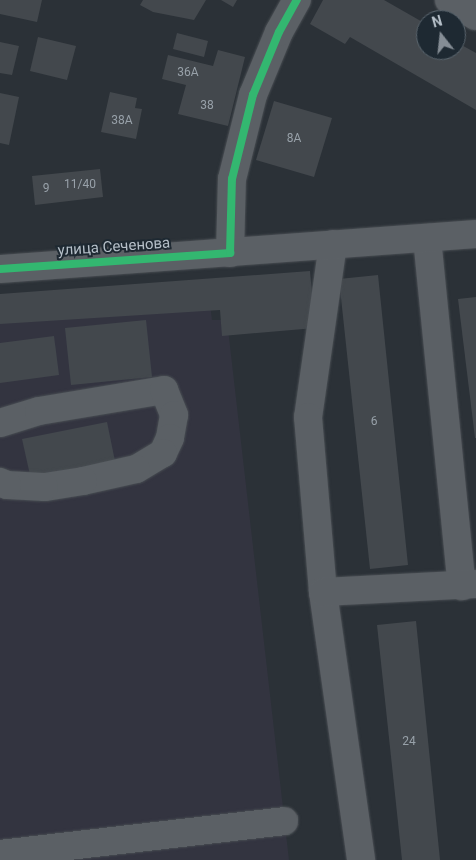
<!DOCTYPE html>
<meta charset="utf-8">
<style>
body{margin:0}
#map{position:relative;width:476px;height:860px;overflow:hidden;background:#2b3137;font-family:Roboto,sans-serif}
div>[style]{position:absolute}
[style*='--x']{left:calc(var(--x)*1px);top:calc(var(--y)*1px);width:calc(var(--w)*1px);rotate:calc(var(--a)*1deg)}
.medical>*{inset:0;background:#333440}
.building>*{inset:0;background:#43484d}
.roads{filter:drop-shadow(0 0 1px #484d52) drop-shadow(0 0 1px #484d52)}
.minor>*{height:28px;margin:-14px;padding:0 14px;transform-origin:14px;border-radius:14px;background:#5b6065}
.cycleway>*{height:8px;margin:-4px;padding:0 4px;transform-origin:4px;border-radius:4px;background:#33b770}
span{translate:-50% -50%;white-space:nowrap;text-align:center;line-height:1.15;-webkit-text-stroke:4px #1e2932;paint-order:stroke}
.number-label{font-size:12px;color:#98a1a9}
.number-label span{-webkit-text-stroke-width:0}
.street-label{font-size:15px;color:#b5bfc8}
.north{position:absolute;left:416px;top:10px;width:50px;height:50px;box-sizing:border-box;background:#1e2932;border:1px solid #5a656e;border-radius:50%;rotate:344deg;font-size:14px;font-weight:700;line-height:20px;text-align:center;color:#b5bfc8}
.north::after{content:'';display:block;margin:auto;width:18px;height:22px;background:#858d95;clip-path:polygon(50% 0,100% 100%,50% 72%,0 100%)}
</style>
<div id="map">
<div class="medical">
<div style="clip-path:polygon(207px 281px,212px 320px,227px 320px,289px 860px,0 860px,0 303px)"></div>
</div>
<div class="building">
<div style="clip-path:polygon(0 0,42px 0,37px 22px,0 14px)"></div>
<div style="clip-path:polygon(143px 0,206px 0,194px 20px,153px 12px,140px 5px)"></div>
<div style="clip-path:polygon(221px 0,237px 0,233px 7px)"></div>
<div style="clip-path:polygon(323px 0,384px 0,426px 24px,426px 50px,456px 50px,456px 42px,476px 53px,476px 110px,350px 37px,345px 44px,310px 24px)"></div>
<div style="clip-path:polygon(177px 33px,208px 41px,204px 57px,173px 49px)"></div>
<div style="clip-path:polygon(38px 37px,76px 46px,67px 80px,30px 71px)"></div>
<div style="clip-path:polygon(0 42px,19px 46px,12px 75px,0 73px)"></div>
<div style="clip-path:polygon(218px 50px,245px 57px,228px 126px,178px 114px,186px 85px,162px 79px,168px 55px,213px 66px)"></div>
<div style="clip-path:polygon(110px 92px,137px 98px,135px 108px,142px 109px,136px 139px,101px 132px)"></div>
<div style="clip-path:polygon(0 93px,19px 97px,9px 145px,0 143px)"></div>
<div style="clip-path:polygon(274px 101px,332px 118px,314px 177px,256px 160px)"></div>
<div style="clip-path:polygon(100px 169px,103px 197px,35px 205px,32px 176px)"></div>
<div style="clip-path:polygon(310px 271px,315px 328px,222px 336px,220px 310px,0 324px,0 294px)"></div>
<div style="clip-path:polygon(378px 275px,408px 565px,370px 569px,339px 279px)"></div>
<div style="clip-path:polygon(476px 297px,476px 438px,475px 438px,458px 299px)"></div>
<div style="clip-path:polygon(146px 320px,152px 377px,71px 385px,65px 328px)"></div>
<div style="clip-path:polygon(54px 336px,59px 375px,0 383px,0 343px)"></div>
<div style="clip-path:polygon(107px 422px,116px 466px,32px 484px,22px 439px)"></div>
<div style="clip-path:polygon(416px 621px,440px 860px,402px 860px,377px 625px)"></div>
</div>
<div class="roads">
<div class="minor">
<div style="--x:449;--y:0;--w:31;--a:31"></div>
<div style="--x:427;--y:238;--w:350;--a:84.3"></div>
<div style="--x:333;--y:244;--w:175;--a:98.2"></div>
<div style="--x:308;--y:417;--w:176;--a:85.1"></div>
<div style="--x:323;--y:592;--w:271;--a:81.9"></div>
<div style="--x:230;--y:253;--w:74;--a:-88.5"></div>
<div style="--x:232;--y:179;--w:87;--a:-76"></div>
<div style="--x:253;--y:95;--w:68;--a:-67.6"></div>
<div style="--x:279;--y:32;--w:37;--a:-61"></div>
<div style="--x:0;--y:269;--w:477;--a:-4.2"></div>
<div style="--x:0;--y:423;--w:41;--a:-17.1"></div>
<div style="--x:39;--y:411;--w:127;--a:-9.5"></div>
<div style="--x:164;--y:390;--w:27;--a:68"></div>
<div style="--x:174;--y:415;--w:23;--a:100"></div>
<div style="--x:170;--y:438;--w:17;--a:115"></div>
<div style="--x:163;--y:453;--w:31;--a:149"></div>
<div style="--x:136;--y:469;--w:54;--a:167.2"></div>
<div style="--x:83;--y:481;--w:39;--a:171"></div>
<div style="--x:44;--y:487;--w:37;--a:-177"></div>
<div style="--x:7;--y:485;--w:8;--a:-157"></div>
<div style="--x:323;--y:592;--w:153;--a:-3"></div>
<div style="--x:0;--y:854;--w:286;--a:-6.6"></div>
</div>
</div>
<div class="cycleway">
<div style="--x:0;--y:269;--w:231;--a:-4"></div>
<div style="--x:230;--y:253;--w:74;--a:-88.5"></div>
<div style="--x:232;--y:179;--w:87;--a:-76"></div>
<div style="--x:253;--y:95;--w:68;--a:-67.6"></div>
<div style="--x:279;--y:32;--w:37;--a:-61"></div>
</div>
<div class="number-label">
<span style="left:188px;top:73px">36А</span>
<span style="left:207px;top:106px">38</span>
<span style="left:122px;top:121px">38А</span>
<span style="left:294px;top:139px">8А</span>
<span style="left:80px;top:185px">11/40</span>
<span style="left:46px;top:189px">9</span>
<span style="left:374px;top:422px">6</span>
<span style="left:409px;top:742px">24</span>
</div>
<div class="street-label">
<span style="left:114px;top:247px;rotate:-4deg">улица Сеченова</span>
</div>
<div class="north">N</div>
</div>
